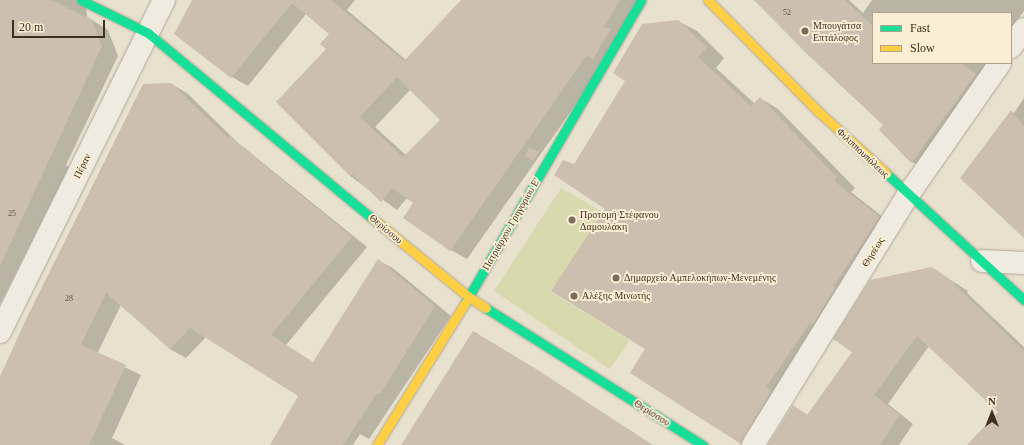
<!DOCTYPE html>
<meta charset="utf-8">
<style>
body{margin:0}
#map{position:relative;width:1024px;height:445px;overflow:hidden;background:#e8e1ce;font-family:"Times New Roman",serif}
div>[style]{position:absolute}
[style*='--x']{left:calc(var(--x)*1px);top:calc(var(--y)*1px);width:calc(var(--w)*1px);rotate:calc(var(--a)*1deg)}
.green>*{inset:0;background:#d9d9af}
.shadow>*{inset:0;background:#0003}
.building>*{inset:0;background:#cdbfaf}
.roads{filter:drop-shadow(0 0 1px #aea698) drop-shadow(0 0 1px #aea698)}
.street>*{height:22px;margin:-11px;padding:0 11px;transform-origin:11px;border-radius:11px;background:#f0ebe1}
.fast>*{height:9px;margin:-4.5px;padding:0 4.5px;transform-origin:4.5px;border-radius:4.5px;background:#16e098}
.slow>*{height:9px;margin:-4.5px;padding:0 4.5px;transform-origin:4.5px;border-radius:4.5px;background:#ffcf43}
.dots>*{width:11px;height:11px;translate:-50% -50%;box-sizing:border-box;border:2px solid #faefd5;border-radius:50%}
span{translate:-50% -50%;white-space:nowrap;text-align:center;line-height:1.15;-webkit-text-stroke:3.5px #faefd5;paint-order:stroke}
.number-label{font-size:8px;color:#625242}
.number-label span{-webkit-text-stroke-width:0}
.poi-label{font-size:10px;color:#3f2d1d}
.left{translate:0 -50%;text-align:left}
.street-label{font-size:10px;color:#3f2d1d}
.legend{position:absolute;left:872px;top:12px;width:140px;height:52px;box-sizing:border-box;background:#faefd5;border:1px solid #afa18b;margin:0;padding:5px 7px;list-style:none;font-size:12px;color:#3f2d1d}
.legend li{display:flex;align-items:center;gap:8px;height:20px}
.legend b{width:20px;border:1px solid #afa18b}
.north{position:absolute;left:972px;top:393px;width:40px;height:40px;-webkit-text-stroke:3px #faefd5;paint-order:stroke;rotate:0deg;font-size:11px;font-weight:700;line-height:16px;text-align:center;color:#3f2d1d}
.north::after{content:'';display:block;margin:auto;width:14px;height:18px;background:#3f2d1d;clip-path:polygon(50% 0,100% 100%,50% 72%,0 100%)}
.scale{position:absolute;left:12px;top:20px;width:93px;height:18px;box-sizing:border-box;border:2px solid #3f2d1d;border-top:0;padding-left:5px;font-size:12px;line-height:14px;white-space:nowrap;color:#3f2d1d;-webkit-text-stroke:3px #faefd5;paint-order:stroke}
</style>
<div id="map">
<div class="green">
<div style="clip-path:polygon(561px 188px,603px 212px,551px 292px,630px 340px,610px 369px,494px 291px)"></div>
</div>
<div class="shadow">
<div style="clip-path:polygon(0 0,93px 0,86px 5px,87px 17px,108px 30px,118px 56px,66px 165px,69px 167px,0 304px)"></div>
<div style="clip-path:polygon(evenodd,197px 0,355px 0,347px 10px,406px 60px,462px 0,642px 0,604px 64px,467px 259px,451px 250px,414px 203px,407px 198px,397px 210px,350px 176px,328px 49px,331px 33px,306px 14px,248px 86px,232px 77px,197px 0,410px 90px,441px 120px,406px 155px,375px 127px,410px 90px)"></div>
<div style="clip-path:polygon(754px 0,849px 0,863px 13px,872px 0,1024px 0,1024px 11px,1011px 29px,1011px 13px,873px 13px,873px 63px,990px 63px,926px 170px,912px 162px,881px 130px,884px 124px)"></div>
<div style="clip-path:polygon(678px 21px,697px 31px,724px 58px,716px 68px,755px 104px,760px 98px,778px 109px,855px 188px,851px 192px,897px 228px,745px 445px,731px 437px,647px 349px,606px 209px,575px 165px)"></div>
<div style="clip-path:polygon(171px 84px,187px 93px,237px 142px,367px 247px,286px 345px,314px 363px,378px 260px,394px 269px,451px 316px,369px 439px,360px 434px,353px 445px,271px 445px,299px 396px,206px 337px,186px 358px,170px 349px,121px 305px,97px 354px,141px 375px,112px 438px,125px 445px,0 445px,0 377px,27px 319px)"></div>
<div style="clip-path:polygon(1024px 98px,1024px 234px,1011px 111px,1014px 113px)"></div>
<div style="clip-path:polygon(932px 268px,968px 291px,967px 293px,1024px 347px,1024px 445px,968px 445px,999px 412px,929px 346px,888px 404px,913px 424px,899px 445px,768px 445px,793px 406px,808px 415px)"></div>
</div>
<div class="building">
<div style="clip-path:polygon(0 0,51px 0,91px 19px,102px 46px,0 266px)"></div>
<div style="clip-path:polygon(evenodd,192px 0,331px 0,404px 61px,461px 0,620px 0,603px 28px,611px 28px,593px 59px,587px 55px,450px 251px,403px 218px,413px 203px,392px 188px,381px 202px,352px 174px,350px 176px,276px 102px,326px 49px,320px 44px,329px 34px,292px 3px,231px 78px,174px 34px,192px 0,397px 77px,440px 120px,403px 157px,360px 117px,397px 77px)"></div>
<div style="clip-path:polygon(754px 0,845px 0,873px 26px,873px 63px,961px 63px,976px 74px,911px 163px,879px 130px,883px 125px,808px 55px)"></div>
<div style="clip-path:polygon(678px 20px,707px 47px,698px 57px,751px 106px,760px 97px,837px 177px,834px 181px,880px 217px,833px 287px,836px 287px,813px 325px,810px 323px,766px 387px,772px 391px,741px 444px,630px 373px,645px 349px,551px 291px,605px 209px,554px 175px,563px 160px,574px 164px,625px 81px,613px 73px,642px 24px)"></div>
<div style="clip-path:polygon(171px 83px,228px 138px,229px 136px,352px 237px,271px 335px,313px 362px,378px 259px,435px 306px,380px 394px,377px 393px,343px 445px,270px 445px,298px 396px,190px 328px,170px 349px,106px 293px,81px 345px,126px 365px,89px 445px,0 445px,0 377px,26px 319px,143px 84px)"></div>
<div style="clip-path:polygon(1011px 110px,1024px 127px,1024px 238px,960px 178px)"></div>
<div style="clip-path:polygon(529px 148px,539px 151px,533px 161px,525px 156px)"></div>
<div style="clip-path:polygon(932px 267px,955px 283px,954px 284px,1024px 351px,1024px 445px,967px 445px,998px 412px,917px 336px,874px 395px,900px 415px,880px 445px,768px 445px,793px 405px,807px 415px,852px 352px,833px 339px,870px 280px)"></div>
<div style="clip-path:polygon(473px 331px,536px 369px,653px 445px,401px 445px)"></div>
</div>
<div class="roads">
<div class="street">
<div style="--x:1011;--y:47;--w:22;--a:-54"></div>
<div style="--x:982;--y:261;--w:42;--a:2.7"></div>
<div style="--x:0;--y:332;--w:370;--a:-63.7"></div>
<div style="--x:753;--y:445;--w:294;--a:-58.2"></div>
<div style="--x:908;--y:195;--w:161;--a:-55.1"></div>
</div>
<div class="fast">
<div style="--x:81;--y:0;--w:75;--a:26.2"></div>
<div style="--x:148;--y:33;--w:291;--a:39.6"></div>
<div style="--x:886;--y:173;--w:188;--a:42.6"></div>
<div style="--x:465;--y:303;--w:350;--a:-59.8"></div>
<div style="--x:486;--y:308;--w:257;--a:32.3"></div>
</div>
<div class="slow">
<div style="--x:708;--y:0;--w:158;--a:45.3"></div>
<div style="--x:819;--y:112;--w:91;--a:42.3"></div>
<div style="--x:372;--y:218;--w:125;--a:39.2"></div>
<div style="--x:469;--y:297;--w:20;--a:33"></div>
<div style="--x:377;--y:445;--w:167;--a:-58.2"></div>
</div>
</div>
<div class="dots">
<div style="left:805px;top:31px;background:#7a6c5b"></div>
<div style="left:572px;top:220px;background:#7a6c5b"></div>
<div style="left:616px;top:278px;background:#7a6c5b"></div>
<div style="left:574px;top:296px;background:#7a6c5b"></div>
</div>
<div class="number-label">
<span style="left:787px;top:13px">52</span>
<span style="left:12px;top:214px">25</span>
<span style="left:69px;top:299px">28</span>
</div>
<div class="poi-label">
<span class="left" style="left:813px;top:31px">Μπουγάτσα<br>Επτάλοφος</span>
<span class="left" style="left:580px;top:220px">Προτομή Στέφανου<br>Δαμουλάκη</span>
<span class="left" style="left:624px;top:278px">Δημαρχείο Αμπελοκήπων-Μενεμένης</span>
<span class="left" style="left:582px;top:296px">Αλέξης Μινωτής</span>
</div>
<div class="street-label">
<span style="left:863px;top:153px;rotate:43deg">Φιλιππουπόλεως</span>
<span style="left:82px;top:166px;rotate:-64deg">Πέραν</span>
<span style="left:511px;top:224px;rotate:-60deg">Πατριάρχου Γρηγορίου Ε'</span>
<span style="left:386px;top:229px;rotate:40deg">Θερίσσου</span>
<span style="left:873px;top:252px;rotate:-58deg">Θησέως</span>
<span style="left:652px;top:413px;rotate:32deg">Θερίσσου</span>
</div>
<ul class="legend">
<li><b style="height:5px;background:#16e098"></b>Fast</li>
<li><b style="height:5px;background:#ffcf43"></b>Slow</li>
</ul>
<div class="north">N</div>
<div class="scale">20 m</div>
</div>
